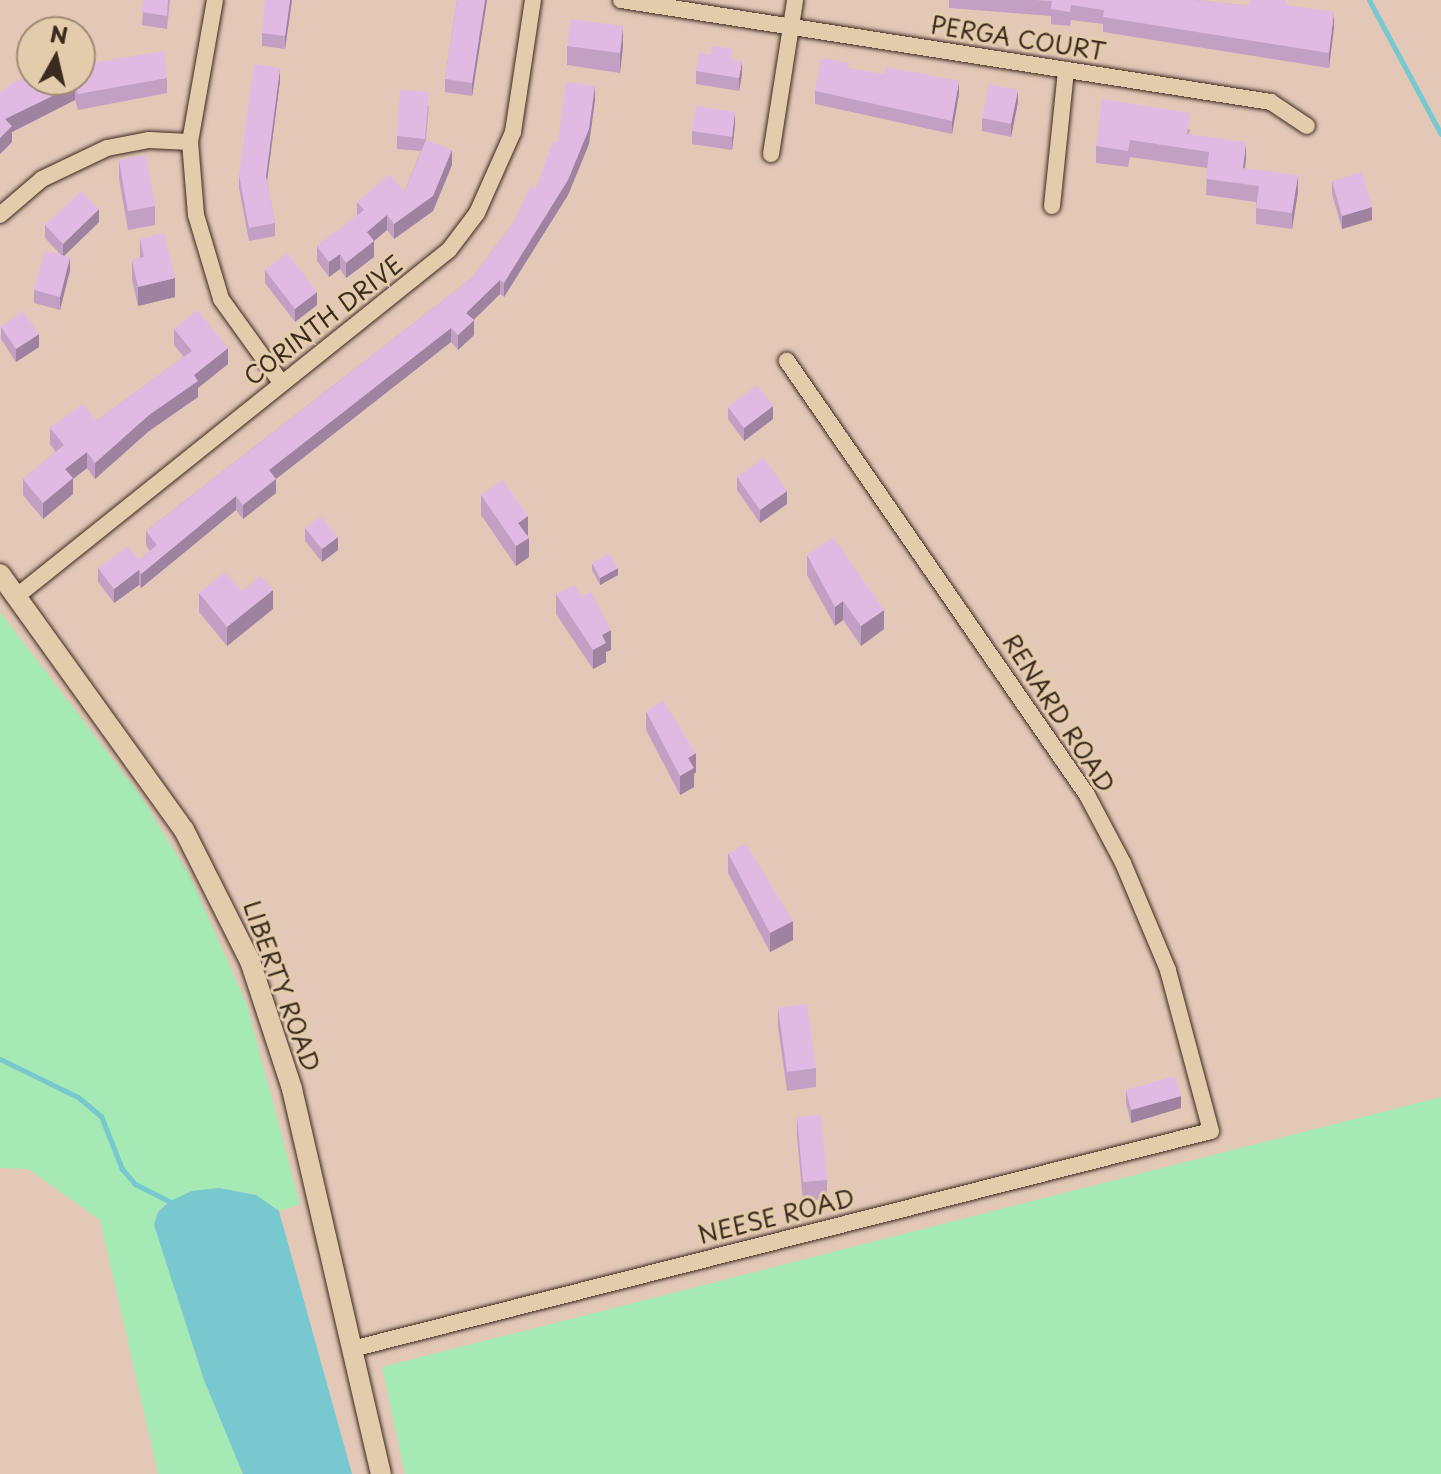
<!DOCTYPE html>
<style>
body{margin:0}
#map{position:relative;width:1441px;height:1474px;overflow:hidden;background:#e3c8b7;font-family:"Playpen Sans",sans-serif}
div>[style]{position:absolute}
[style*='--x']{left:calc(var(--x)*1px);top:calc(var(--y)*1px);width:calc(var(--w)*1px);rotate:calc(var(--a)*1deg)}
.green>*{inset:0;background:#a5e9b4}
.water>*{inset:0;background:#77c8cf}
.stream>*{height:5px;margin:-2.5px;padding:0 2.5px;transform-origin:2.5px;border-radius:2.5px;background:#77c8cf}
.roads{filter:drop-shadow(0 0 2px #3b2a1e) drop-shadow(0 0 2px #3b2a1e)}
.minor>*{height:16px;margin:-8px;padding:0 8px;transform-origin:8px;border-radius:8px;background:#e3ccac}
.tertiary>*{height:20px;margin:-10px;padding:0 10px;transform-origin:10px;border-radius:10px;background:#e3ccac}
.wall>*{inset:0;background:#c2a0c3}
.shaded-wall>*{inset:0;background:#9e829f}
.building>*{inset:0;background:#e1bae3}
span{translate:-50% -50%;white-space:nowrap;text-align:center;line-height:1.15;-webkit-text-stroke:6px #e3ccac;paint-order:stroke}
.street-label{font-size:24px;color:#3b2a1e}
.north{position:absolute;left:16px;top:16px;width:80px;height:80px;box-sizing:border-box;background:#e3ccac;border:2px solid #a08b73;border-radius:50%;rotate:8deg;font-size:22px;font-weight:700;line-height:32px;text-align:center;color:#3b2a1e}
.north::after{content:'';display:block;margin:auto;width:28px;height:36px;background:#3b2a1e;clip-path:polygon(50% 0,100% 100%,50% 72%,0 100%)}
</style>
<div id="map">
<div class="green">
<div style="clip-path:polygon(0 612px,140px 795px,190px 876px,247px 1005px,300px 1204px,279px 1211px,256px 1195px,219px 1188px,170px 1201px,158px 1211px,154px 1225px,204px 1380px,243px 1474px,158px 1474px,100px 1220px,28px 1169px,0 1168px)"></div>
<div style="clip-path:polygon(1441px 1097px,1441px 1474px,405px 1474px,382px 1367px)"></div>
</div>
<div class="water">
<div style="clip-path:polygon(219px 1188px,256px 1195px,279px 1211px,352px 1474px,243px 1474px,204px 1380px,154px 1225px,158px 1212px,170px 1201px,192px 1191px)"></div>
</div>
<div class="stream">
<div style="--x:1369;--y:0;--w:152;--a:61.8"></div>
<div style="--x:0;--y:1059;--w:87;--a:26"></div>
<div style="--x:78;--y:1097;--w:30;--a:40"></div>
<div style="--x:101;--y:1116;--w:57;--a:68.4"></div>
<div style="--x:122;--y:1169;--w:20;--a:49"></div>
<div style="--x:135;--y:1184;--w:45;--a:26.6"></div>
</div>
<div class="roads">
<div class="minor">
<div style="--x:215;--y:0;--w:144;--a:100"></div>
<div style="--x:190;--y:142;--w:73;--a:85.3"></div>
<div style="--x:196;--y:215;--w:88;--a:73.4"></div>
<div style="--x:221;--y:299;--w:101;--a:54.3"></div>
<div style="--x:621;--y:0;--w:658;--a:8.92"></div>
<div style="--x:1271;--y:102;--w:43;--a:33.7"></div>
<div style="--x:771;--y:154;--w:156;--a:-81.1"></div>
<div style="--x:1052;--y:206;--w:137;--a:-84.1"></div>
<div style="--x:0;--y:215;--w:55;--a:-40.6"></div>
<div style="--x:42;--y:179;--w:72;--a:-25.5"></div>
<div style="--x:107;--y:148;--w:43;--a:-10.8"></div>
<div style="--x:149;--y:140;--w:41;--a:2.8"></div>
<div style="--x:17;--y:596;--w:553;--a:-38.69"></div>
<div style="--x:449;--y:250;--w:46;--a:-52.9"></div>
<div style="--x:477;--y:213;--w:89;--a:-66"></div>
<div style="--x:513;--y:132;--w:134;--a:-81.4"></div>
<div style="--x:352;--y:1349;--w:886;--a:-14.24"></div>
<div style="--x:1211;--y:1131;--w:167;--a:-105"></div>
<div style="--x:1168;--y:970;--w:116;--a:-112.8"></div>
<div style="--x:1123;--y:863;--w:77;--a:-117.9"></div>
<div style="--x:1087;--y:795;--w:528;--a:-124.65"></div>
</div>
<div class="tertiary">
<div style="--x:0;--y:574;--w:315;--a:54.3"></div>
<div style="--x:184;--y:830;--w:147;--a:63.3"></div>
<div style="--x:250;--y:961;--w:135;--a:71.8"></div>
<div style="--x:292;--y:1089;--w:395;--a:77"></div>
</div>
</div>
<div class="wall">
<div style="clip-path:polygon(144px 0,170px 0,167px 29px,142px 25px)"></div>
<div style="clip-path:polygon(292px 0,285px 49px,262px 46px,262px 33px)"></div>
<div style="clip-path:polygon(457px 0,487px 0,472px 96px,445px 92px,445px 79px)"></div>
<div style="clip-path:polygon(949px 0,1195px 0,1249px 6px,1287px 5px,1334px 27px,1329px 68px,1103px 32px,1103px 24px,1071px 20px,1070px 26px,1051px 24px,1051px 16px,949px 8px)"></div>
<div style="clip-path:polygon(567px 46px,623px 46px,620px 73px,567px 65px)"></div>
<div style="clip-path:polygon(733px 59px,742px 74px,739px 91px,696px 84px,696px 71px)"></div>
<div style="clip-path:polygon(849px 68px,959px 94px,952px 134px,815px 104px,815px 91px)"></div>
<div style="clip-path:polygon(167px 78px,167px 93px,78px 110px,75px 100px,12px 132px,12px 142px,0 154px,0 93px)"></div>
<div style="clip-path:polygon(280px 81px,267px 181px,275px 223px,275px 236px,249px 241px,239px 188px,239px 175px)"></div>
<div style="clip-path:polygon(595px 100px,589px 144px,568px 195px,504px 297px,500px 294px,474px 320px,474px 335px,458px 350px,451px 342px,276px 479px,276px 493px,243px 519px,236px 510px,141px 588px,139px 585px,114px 603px,98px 582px,98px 568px,139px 560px,150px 551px,146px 545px,146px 531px,472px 278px,514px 222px,536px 189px,558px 142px)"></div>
<div style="clip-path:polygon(1018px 102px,1011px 137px,982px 131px,982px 118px)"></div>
<div style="clip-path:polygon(429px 105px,426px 140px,452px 165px,433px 211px,394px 239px,387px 230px,374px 241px,374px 257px,346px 278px,340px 269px,329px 277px,317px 261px,317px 246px,357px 216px,357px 202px,404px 192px,421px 151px,397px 149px,397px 136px)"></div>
<div style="clip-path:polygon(735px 125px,732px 150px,692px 144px,692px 131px)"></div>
<div style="clip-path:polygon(1190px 129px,1189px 134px,1246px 158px,1245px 168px,1298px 192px,1292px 229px,1256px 224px,1256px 202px,1206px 195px,1207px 168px,1130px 157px,1128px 167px,1096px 163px,1096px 146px)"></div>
<div style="clip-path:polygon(119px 160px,155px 206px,155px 225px,128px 230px,119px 179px)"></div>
<div style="clip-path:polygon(1332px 181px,1372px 220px,1342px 229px,1332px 194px)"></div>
<div style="clip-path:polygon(99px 222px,64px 256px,70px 270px,60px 310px,34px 303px,34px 290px,61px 255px,45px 238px,45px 225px)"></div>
<div style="clip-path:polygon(140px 239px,175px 297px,138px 306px,132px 280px,132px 260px,140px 258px)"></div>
<div style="clip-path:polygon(265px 270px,317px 305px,295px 322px,265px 283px)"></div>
<div style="clip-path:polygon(1px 327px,39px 347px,16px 362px,1px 339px)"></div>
<div style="clip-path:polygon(174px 329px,228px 364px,198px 388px,198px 397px,149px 431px,95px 479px,87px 468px,73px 479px,73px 494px,43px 519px,23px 495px,23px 479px,56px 452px,50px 444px,50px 428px,96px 421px,184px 357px,174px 345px)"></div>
<div style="clip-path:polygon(728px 407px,773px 419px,744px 441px,728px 419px)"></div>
<div style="clip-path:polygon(737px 477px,787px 504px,760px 523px,737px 490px)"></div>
<div style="clip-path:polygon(481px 495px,528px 535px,529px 557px,516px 566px,481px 515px)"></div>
<div style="clip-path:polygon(305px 528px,338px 550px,322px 562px,305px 541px)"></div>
<div style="clip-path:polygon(807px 555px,884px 629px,861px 646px,843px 620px,835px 626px,807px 575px)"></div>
<div style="clip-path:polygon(592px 563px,618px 575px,600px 585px,592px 570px)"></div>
<div style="clip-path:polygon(242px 591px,273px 609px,227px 646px,199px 612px,199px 593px)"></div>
<div style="clip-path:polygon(556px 594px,581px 597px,611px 650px,606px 652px,606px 662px,593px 669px,556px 614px)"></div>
<div style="clip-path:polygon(646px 711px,696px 772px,694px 774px,694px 787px,680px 795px,646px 730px)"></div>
<div style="clip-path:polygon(728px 853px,793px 940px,770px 952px,728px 873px)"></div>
<div style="clip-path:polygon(778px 1008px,816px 1068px,816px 1087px,787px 1091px,778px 1027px)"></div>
<div style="clip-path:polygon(1126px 1090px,1181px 1108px,1131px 1123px,1126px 1103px)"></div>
<div style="clip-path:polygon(797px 1117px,827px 1180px,827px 1199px,803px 1201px,797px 1136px)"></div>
</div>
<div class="shaded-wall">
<div style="clip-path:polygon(290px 0,292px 0,285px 49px,285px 36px)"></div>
<div style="clip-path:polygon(485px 0,487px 0,472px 96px,472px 83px)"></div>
<div style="clip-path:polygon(1334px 12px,1334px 27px,1329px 68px,1329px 53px)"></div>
<div style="clip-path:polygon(623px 26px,623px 46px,620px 73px,620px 53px)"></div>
<div style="clip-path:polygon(742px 61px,742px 74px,739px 91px,739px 78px)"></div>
<div style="clip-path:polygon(280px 68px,280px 81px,266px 189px,266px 176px)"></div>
<div style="clip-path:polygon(959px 81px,959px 94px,952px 134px,952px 121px)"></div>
<div style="clip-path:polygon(75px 85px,75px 100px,12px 132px,12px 142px,0 154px,0 138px,5px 119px)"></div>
<div style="clip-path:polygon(595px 86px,595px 100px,589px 144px,568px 195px,504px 297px,504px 283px)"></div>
<div style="clip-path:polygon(1018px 90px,1018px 102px,1011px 137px,1011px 124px)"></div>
<div style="clip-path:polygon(735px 112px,735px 125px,732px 150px,732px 137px)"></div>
<div style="clip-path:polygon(1246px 142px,1246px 158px,1243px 184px,1243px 168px)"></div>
<div style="clip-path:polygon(452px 150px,452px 165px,433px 211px,394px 239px,394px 224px)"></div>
<div style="clip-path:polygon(1298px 175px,1298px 192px,1292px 229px,1292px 213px)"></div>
<div style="clip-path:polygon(1372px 207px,1372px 220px,1342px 229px,1342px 216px)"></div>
<div style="clip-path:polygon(99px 209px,99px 222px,63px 257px,63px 244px)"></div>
<div style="clip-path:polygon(387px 215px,387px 230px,374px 241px,374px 257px,346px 278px,346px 263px,367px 232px)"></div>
<div style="clip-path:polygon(340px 254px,340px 269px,329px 277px,329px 262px)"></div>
<div style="clip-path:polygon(70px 257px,70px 270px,60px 310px,60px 297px)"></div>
<div style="clip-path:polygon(175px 278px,175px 297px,138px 306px,138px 287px)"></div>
<div style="clip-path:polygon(500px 280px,500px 294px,466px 327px,466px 313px)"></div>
<div style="clip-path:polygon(317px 292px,317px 305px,295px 322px,295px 309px)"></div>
<div style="clip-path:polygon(474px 320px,474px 335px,458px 350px,458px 335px)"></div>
<div style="clip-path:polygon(451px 328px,451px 342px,276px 479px,276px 493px,243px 519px,243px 505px,269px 470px)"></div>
<div style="clip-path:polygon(39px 334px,39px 347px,16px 362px,16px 349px)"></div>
<div style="clip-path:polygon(228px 348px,228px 364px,198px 388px,198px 397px,149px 431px,95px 479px,95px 463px,194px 375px)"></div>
<div style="clip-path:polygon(773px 406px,773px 419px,744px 441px,744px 428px)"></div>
<div style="clip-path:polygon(87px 452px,87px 468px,73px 479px,73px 494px,43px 519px,43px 503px,65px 469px)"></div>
<div style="clip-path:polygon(787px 491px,787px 504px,760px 523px,760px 510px)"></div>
<div style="clip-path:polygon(236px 496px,236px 510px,141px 588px,141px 574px)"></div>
<div style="clip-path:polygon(528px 516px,528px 535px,518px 542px,518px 523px)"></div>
<div style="clip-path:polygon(338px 537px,338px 550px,322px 562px,322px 549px)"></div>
<div style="clip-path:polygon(529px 538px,529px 557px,516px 566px,516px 546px)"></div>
<div style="clip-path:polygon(618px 568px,618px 575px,600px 585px,600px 578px)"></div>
<div style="clip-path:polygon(139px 570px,139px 585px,114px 603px,114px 589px)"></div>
<div style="clip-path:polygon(273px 590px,273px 609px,227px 646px,227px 627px)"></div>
<div style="clip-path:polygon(843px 601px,843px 620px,835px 626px,835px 607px)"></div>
<div style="clip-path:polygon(884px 610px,884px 629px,861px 646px,861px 626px)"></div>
<div style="clip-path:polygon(611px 630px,611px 650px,606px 652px,606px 662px,593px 669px,593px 650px,602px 635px)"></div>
<div style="clip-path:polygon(696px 753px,696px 772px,694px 774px,694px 787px,680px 795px,680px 776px,688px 758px)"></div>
<div style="clip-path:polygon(793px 921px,793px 940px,770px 952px,770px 933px)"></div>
<div style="clip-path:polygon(1181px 1096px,1181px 1108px,1131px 1123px,1131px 1110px)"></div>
</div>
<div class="building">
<div style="clip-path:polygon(144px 0,168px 0,167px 16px,142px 12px)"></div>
<div style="clip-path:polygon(265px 0,290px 0,285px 36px,262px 33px)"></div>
<div style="clip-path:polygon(457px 0,485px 0,472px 83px,445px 79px)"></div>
<div style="clip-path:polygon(1035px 0,1195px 0,1249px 6px,1250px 0,1286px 0,1286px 5px,1334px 12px,1329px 53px,1103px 17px,1104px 10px,1071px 5px,1070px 12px,1051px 9px,1052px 1px)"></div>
<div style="clip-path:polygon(571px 19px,623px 26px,620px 53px,567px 46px)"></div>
<div style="clip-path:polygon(712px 46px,733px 49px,731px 59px,742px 61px,739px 78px,696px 71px,699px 53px,711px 55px)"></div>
<div style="clip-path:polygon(164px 51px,167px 78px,78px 94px,75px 85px,5px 119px,12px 126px,0 138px,0 93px,9px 85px,32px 74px,32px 80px,80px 80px,80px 65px)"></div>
<div style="clip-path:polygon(821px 58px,849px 63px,848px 68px,884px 74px,886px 67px,959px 81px,952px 121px,815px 91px)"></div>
<div style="clip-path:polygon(254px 64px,280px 68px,266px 176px,275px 223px,249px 228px,239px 175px)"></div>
<div style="clip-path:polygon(566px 82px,595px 86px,589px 129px,568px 180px,504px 283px,500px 280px,466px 313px,474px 320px,458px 335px,451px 328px,269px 470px,276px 479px,243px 505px,236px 496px,141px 574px,139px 570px,114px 589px,98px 568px,128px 546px,139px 560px,157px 545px,146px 531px,472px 278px,514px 222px,530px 186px,536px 189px,553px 141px,558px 142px)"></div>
<div style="clip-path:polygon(989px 84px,1018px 90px,1011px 124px,982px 118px)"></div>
<div style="clip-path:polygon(400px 90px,429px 92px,425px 139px,397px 136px)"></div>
<div style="clip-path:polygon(1102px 99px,1190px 113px,1187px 134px,1246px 142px,1243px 168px,1298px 175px,1292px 213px,1256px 208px,1259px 186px,1206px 179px,1209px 152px,1130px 140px,1128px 151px,1096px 146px)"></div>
<div style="clip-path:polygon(696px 106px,735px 112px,732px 137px,692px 131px)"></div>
<div style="clip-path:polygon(426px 140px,452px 150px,433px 196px,394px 224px,387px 215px,367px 232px,374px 241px,346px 263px,340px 254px,329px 262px,317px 246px,364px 210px,357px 202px,390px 174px,404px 192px)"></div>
<div style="clip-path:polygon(146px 155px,155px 206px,128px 211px,119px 160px)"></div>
<div style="clip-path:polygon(1362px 172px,1372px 207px,1342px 216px,1332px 181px)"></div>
<div style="clip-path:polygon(81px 191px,99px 209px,63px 244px,45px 225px)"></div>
<div style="clip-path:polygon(164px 233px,175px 278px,138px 287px,132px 260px,144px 257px,140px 239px)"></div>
<div style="clip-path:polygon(45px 251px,70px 257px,60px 297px,34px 290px)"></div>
<div style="clip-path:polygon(287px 253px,317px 292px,295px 309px,265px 270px)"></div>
<div style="clip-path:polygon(197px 310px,228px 348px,194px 375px,198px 381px,149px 415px,95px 463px,87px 452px,65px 469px,73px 478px,43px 503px,23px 479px,64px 445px,50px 428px,82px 404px,96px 421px,192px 351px,174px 329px)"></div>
<div style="clip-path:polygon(23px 311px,39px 334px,16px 349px,1px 327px)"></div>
<div style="clip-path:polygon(757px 385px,773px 406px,744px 428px,728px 407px)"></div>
<div style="clip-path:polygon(764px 458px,787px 491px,760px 510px,737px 477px)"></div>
<div style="clip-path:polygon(503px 480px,528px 516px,518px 523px,529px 538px,516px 546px,481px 495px)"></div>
<div style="clip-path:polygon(321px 516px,338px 537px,322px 549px,305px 528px)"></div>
<div style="clip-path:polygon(833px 537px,884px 610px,861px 626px,843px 601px,835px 607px,807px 555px)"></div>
<div style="clip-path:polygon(609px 553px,618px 568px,600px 578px,592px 563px)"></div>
<div style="clip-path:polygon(225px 572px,242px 591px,261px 576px,273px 590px,227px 627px,199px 593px)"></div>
<div style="clip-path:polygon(575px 585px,581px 597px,591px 592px,611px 630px,602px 635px,606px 643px,593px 650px,556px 594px)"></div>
<div style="clip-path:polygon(663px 701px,696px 753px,688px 758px,694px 768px,680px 776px,646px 711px)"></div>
<div style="clip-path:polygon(746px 844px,793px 921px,770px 933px,728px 853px)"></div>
<div style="clip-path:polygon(807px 1004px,816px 1068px,787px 1072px,778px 1008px)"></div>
<div style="clip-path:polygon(1175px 1076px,1181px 1096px,1131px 1110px,1126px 1090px)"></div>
<div style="clip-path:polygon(821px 1115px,827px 1180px,803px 1182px,797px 1117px)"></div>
</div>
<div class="street-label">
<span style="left:1018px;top:38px;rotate:9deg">PERGA COURT</span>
<span style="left:323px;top:320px;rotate:-38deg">CORINTH DRIVE</span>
<span style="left:1059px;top:713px;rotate:57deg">RENARD ROAD</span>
<span style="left:282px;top:986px;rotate:70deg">LIBERTY ROAD</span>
<span style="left:776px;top:1216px;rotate:-14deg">NEESE ROAD</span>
</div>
<div class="north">N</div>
</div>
